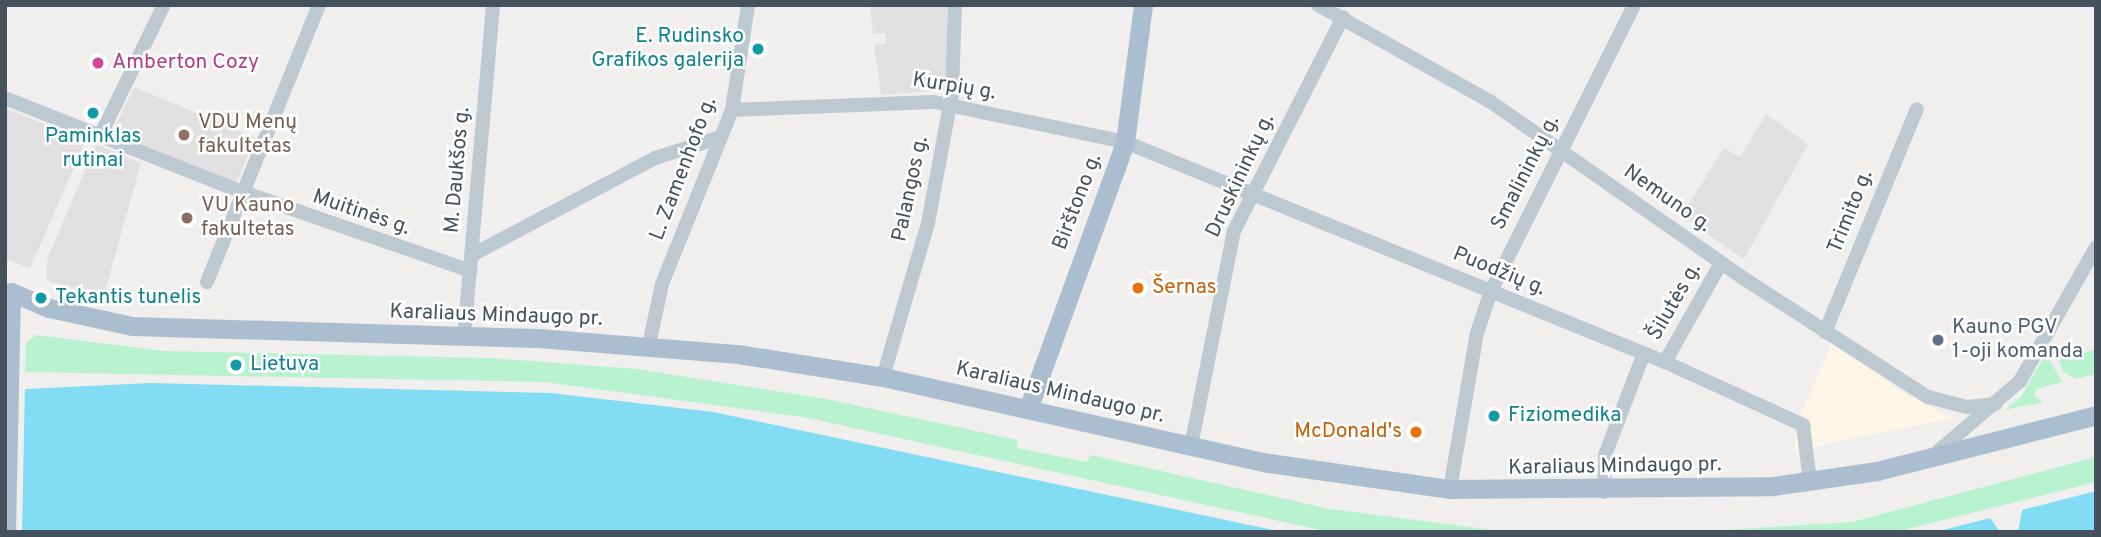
<!DOCTYPE html>
<meta charset="utf-8">
<style>
body{margin:0}
#map{position:relative;width:2101px;height:537px;overflow:hidden;background:#f1eeee;font-family:Overpass,sans-serif}
div>[style]{position:absolute}
[style*='--x']{left:calc(var(--x)*1px);top:calc(var(--y)*1px);width:calc(var(--w)*1px);rotate:calc(var(--a)*1deg)}
.commercial>*{inset:0;background:#fdf6e5}
.education>*{inset:0;background:#e2dfe0}
.green>*{inset:0;background:#b8f2ce}
.water>*{inset:0;background:#82dcf3}
.pier>*{inset:0;background:#f1eeee}
.minor>*{height:14px;margin:-7px;padding:0 7px;transform-origin:7px;border-radius:7px;background:#bdc9d1}
.major>*{height:19px;margin:-9.5px;padding:0 9.5px;transform-origin:9.5px;border-radius:9.5px;background:#abbecf}
.dots>*{width:19px;height:19px;translate:-50% -50%;box-sizing:border-box;border:4px solid #fff;border-radius:50%}
span{translate:-50% -50%;white-space:nowrap;text-align:center;line-height:1.15;-webkit-text-stroke:5px #fff;paint-order:stroke}
.culture-label{font-size:21px;color:#0d838f}
.right{translate:-100% -50%;text-align:right}
.left{translate:0 -50%;text-align:left}
.hotel-label{font-size:21px;color:#b23c85}
.street-label{font-size:21px;color:#45525d}
.education-label{font-size:21px;color:#785e54}
.food-label{font-size:21px;color:#c56008}
.service-label{font-size:21px;color:#4e5e75}
.frame{position:absolute;inset:0;border:7px solid #45525d;pointer-events:none}
</style>
<div id="map">
<div class="commercial">
<div style="clip-path:polygon(1832px 343px,1909px 396px,1953px 418px,1794px 451px,1798px 421px)"></div>
</div>
<div class="education">
<div style="clip-path:polygon(870px 5px,948px 5px,945px 90px,881px 95px,874px 45px,886px 44px,885px 33px,873px 34px)"></div>
<div style="clip-path:polygon(134px 87px,256px 138px,236px 182px,112px 133px)"></div>
<div style="clip-path:polygon(5px 109px,86px 140px,30px 268px,5px 259px)"></div>
<div style="clip-path:polygon(1766px 114px,1808px 144px,1744px 259px,1681px 216px,1724px 148px,1740px 157px)"></div>
<div style="clip-path:polygon(96px 144px,141px 163px,104px 295px,47px 281px,47px 260px)"></div>
</div>
<div class="green">
<div style="clip-path:polygon(36px 335px,165px 351px,491px 358px,637px 369px,826px 399px,1018px 440px,1017px 448px,1087px 462px,1090px 455px,1330px 509px,1509px 532px,1330px 532px,803px 417px,545px 382px,25px 372px,26px 343px)"></div>
<div style="clip-path:polygon(2065px 349px,2076px 355px,2096px 349px,2096px 374px,2076px 379px,2063px 372px,2058px 355px)"></div>
<div style="clip-path:polygon(2046px 353px,2062px 382px,2037px 389px,2034px 396px,2044px 402px,2004px 410px,2021px 397px)"></div>
<div style="clip-path:polygon(2096px 457px,2096px 482px,1895px 532px,1690px 532px,1852px 522px)"></div>
</div>
<div class="water">
<div style="clip-path:polygon(151px 383px,551px 393px,713px 412px,1283px 532px,5px 532px,5px 390px)"></div>
<div style="clip-path:polygon(2096px 491px,2096px 532px,1935px 532px,2069px 498px)"></div>
</div>
<div class="pier">
<div style="clip-path:polygon(25px 385px,22px 532px,5px 532px,5px 387px)"></div>
<div style="clip-path:polygon(2023px 506px,2018px 532px,2000px 532px,1988px 515px)"></div>
</div>
<div class="minor">
<div style="--x:1318;--y:5;--w:198;--a:29.3"></div>
<div style="--x:1491;--y:102;--w:307;--a:34.9"></div>
<div style="--x:1743;--y:278;--w:220;--a:32.8"></div>
<div style="--x:1928;--y:397;--w:40;--a:14.4"></div>
<div style="--x:1967;--y:407;--w:29;--a:-6"></div>
<div style="--x:5;--y:98;--w:253;--a:21.6"></div>
<div style="--x:240;--y:191;--w:244;--a:19.1"></div>
<div style="--x:732;--y:110;--w:202;--a:-2.3"></div>
<div style="--x:934;--y:102;--w:195;--a:11.8"></div>
<div style="--x:1125;--y:142;--w:583;--a:22.17"></div>
<div style="--x:1665;--y:362;--w:152;--a:24.5"></div>
<div style="--x:1803;--y:425;--w:56;--a:82.9"></div>
<div style="--x:100;--y:136;--w:146;--a:-64"></div>
<div style="--x:472;--y:255;--w:207;--a:-27.9"></div>
<div style="--x:655;--y:158;--w:66;--a:-17.6"></div>
<div style="--x:207;--y:282;--w:299;--a:-68"></div>
<div style="--x:1825;--y:332;--w:241;--a:-67.6"></div>
<div style="--x:464;--y:337;--w:333;--a:-85"></div>
<div style="--x:649;--y:345;--w:62;--a:-78"></div>
<div style="--x:662;--y:284;--w:188;--a:-68.1"></div>
<div style="--x:732;--y:110;--w:106;--a:-81.3"></div>
<div style="--x:1665;--y:362;--w:114;--a:-60.5"></div>
<div style="--x:883;--y:377;--w:160;--a:-73.7"></div>
<div style="--x:928;--y:223;--w:131;--a:-79.5"></div>
<div style="--x:952;--y:94;--w:89;--a:-88.1"></div>
<div style="--x:1191;--y:446;--w:219;--a:-78.7"></div>
<div style="--x:1234;--y:231;--w:240;--a:-63"></div>
<div style="--x:1936;--y:453;--w:111;--a:-40.6"></div>
<div style="--x:2020;--y:381;--w:154;--a:-60.4"></div>
<div style="--x:1450;--y:489;--w:158;--a:-80.2"></div>
<div style="--x:1477;--y:333;--w:44;--a:-71.6"></div>
<div style="--x:1491;--y:291;--w:320;--a:-63.4"></div>
<div style="--x:1604;--y:492;--w:37;--a:-88"></div>
<div style="--x:1605;--y:455;--w:109;--a:-69.1"></div>
</div>
<div class="major">
<div style="--x:1028;--y:409;--w:284;--a:-70"></div>
<div style="--x:1125;--y:142;--w:138;--a:-82.5"></div>
<div style="--x:6;--y:532;--w:240;--a:-88.8"></div>
<div style="--x:11;--y:292;--w:41;--a:22.8"></div>
<div style="--x:49;--y:308;--w:85;--a:12.2"></div>
<div style="--x:132;--y:326;--w:406;--a:1.7"></div>
<div style="--x:538;--y:338;--w:201;--a:4.6"></div>
<div style="--x:738;--y:354;--w:147;--a:9"></div>
<div style="--x:883;--y:377;--w:395;--a:12.6"></div>
<div style="--x:1269;--y:463;--w:183;--a:8.2"></div>
<div style="--x:1450;--y:489;--w:323;--a:-0.5"></div>
<div style="--x:1773;--y:486;--w:105;--a:-8.2"></div>
<div style="--x:1877;--y:471;--w:226;--a:-14.3"></div>
</div>
<div class="dots">
<div style="left:758px;top:49px;background:#0f9aa8"></div>
<div style="left:98px;top:63px;background:#d1479c"></div>
<div style="left:93px;top:113px;background:#0f9aa8"></div>
<div style="left:184px;top:135px;background:#8d6e63"></div>
<div style="left:187px;top:218px;background:#8d6e63"></div>
<div style="left:1138px;top:288px;background:#e8710a"></div>
<div style="left:41px;top:298px;background:#0f9aa8"></div>
<div style="left:1938px;top:340px;background:#5c6f8a"></div>
<div style="left:236px;top:365px;background:#0f9aa8"></div>
<div style="left:1494px;top:416px;background:#0f9aa8"></div>
<div style="left:1416px;top:432px;background:#e8710a"></div>
</div>
<div class="culture-label">
<span class="right" style="left:744px;top:49px">E. Rudinsko<br>Grafikos galerija</span>
<span style="left:93px;top:149px">Paminklas<br>rutinai</span>
<span class="left" style="left:55px;top:298px">Tekantis tunelis</span>
<span class="left" style="left:250px;top:365px">Lietuva</span>
<span class="left" style="left:1508px;top:416px">Fiziomedika</span>
</div>
<div class="hotel-label">
<span class="left" style="left:112px;top:63px">Amberton Cozy</span>
</div>
<div class="street-label">
<span style="left:954px;top:87px;rotate:9deg">Kurpių g.</span>
<span style="left:684px;top:169px;rotate:-69deg">L. Zamenhofo g.</span>
<span style="left:458px;top:170px;rotate:-85deg">M. Daukšos g.</span>
<span style="left:1526px;top:173px;rotate:-63deg">Smalininkų g.</span>
<span style="left:1241px;top:176px;rotate:-65deg">Druskininkų g.</span>
<span style="left:911px;top:189px;rotate:-78deg">Palangos g.</span>
<span style="left:1667px;top:199px;rotate:35deg">Nemuno g.</span>
<span style="left:1078px;top:202px;rotate:-69deg">Birštono g.</span>
<span style="left:1851px;top:212px;rotate:-68deg">Trimito g.</span>
<span style="left:361px;top:213px;rotate:19deg">Muitinės g.</span>
<span style="left:1499px;top:272px;rotate:22deg">Puodžių g.</span>
<span style="left:1675px;top:302px;rotate:-60deg">Šilutės g.</span>
<span style="left:496px;top:316px;rotate:2deg">Karaliaus Mindaugo pr.</span>
<span style="left:1060px;top:393px;rotate:13deg">Karaliaus Mindaugo pr.</span>
<span style="left:1615px;top:467px;rotate:-1deg">Karaliaus Mindaugo pr.</span>
</div>
<div class="education-label">
<span class="left" style="left:198px;top:135px">VDU Menų<br>fakultetas</span>
<span class="left" style="left:201px;top:218px">VU Kauno<br>fakultetas</span>
</div>
<div class="food-label">
<span class="left" style="left:1152px;top:288px">Šernas</span>
<span class="right" style="left:1402px;top:432px">McDonald's</span>
</div>
<div class="service-label">
<span class="left" style="left:1952px;top:340px">Kauno PGV<br>1-oji komanda</span>
</div>
<div class="frame"></div>
</div>
